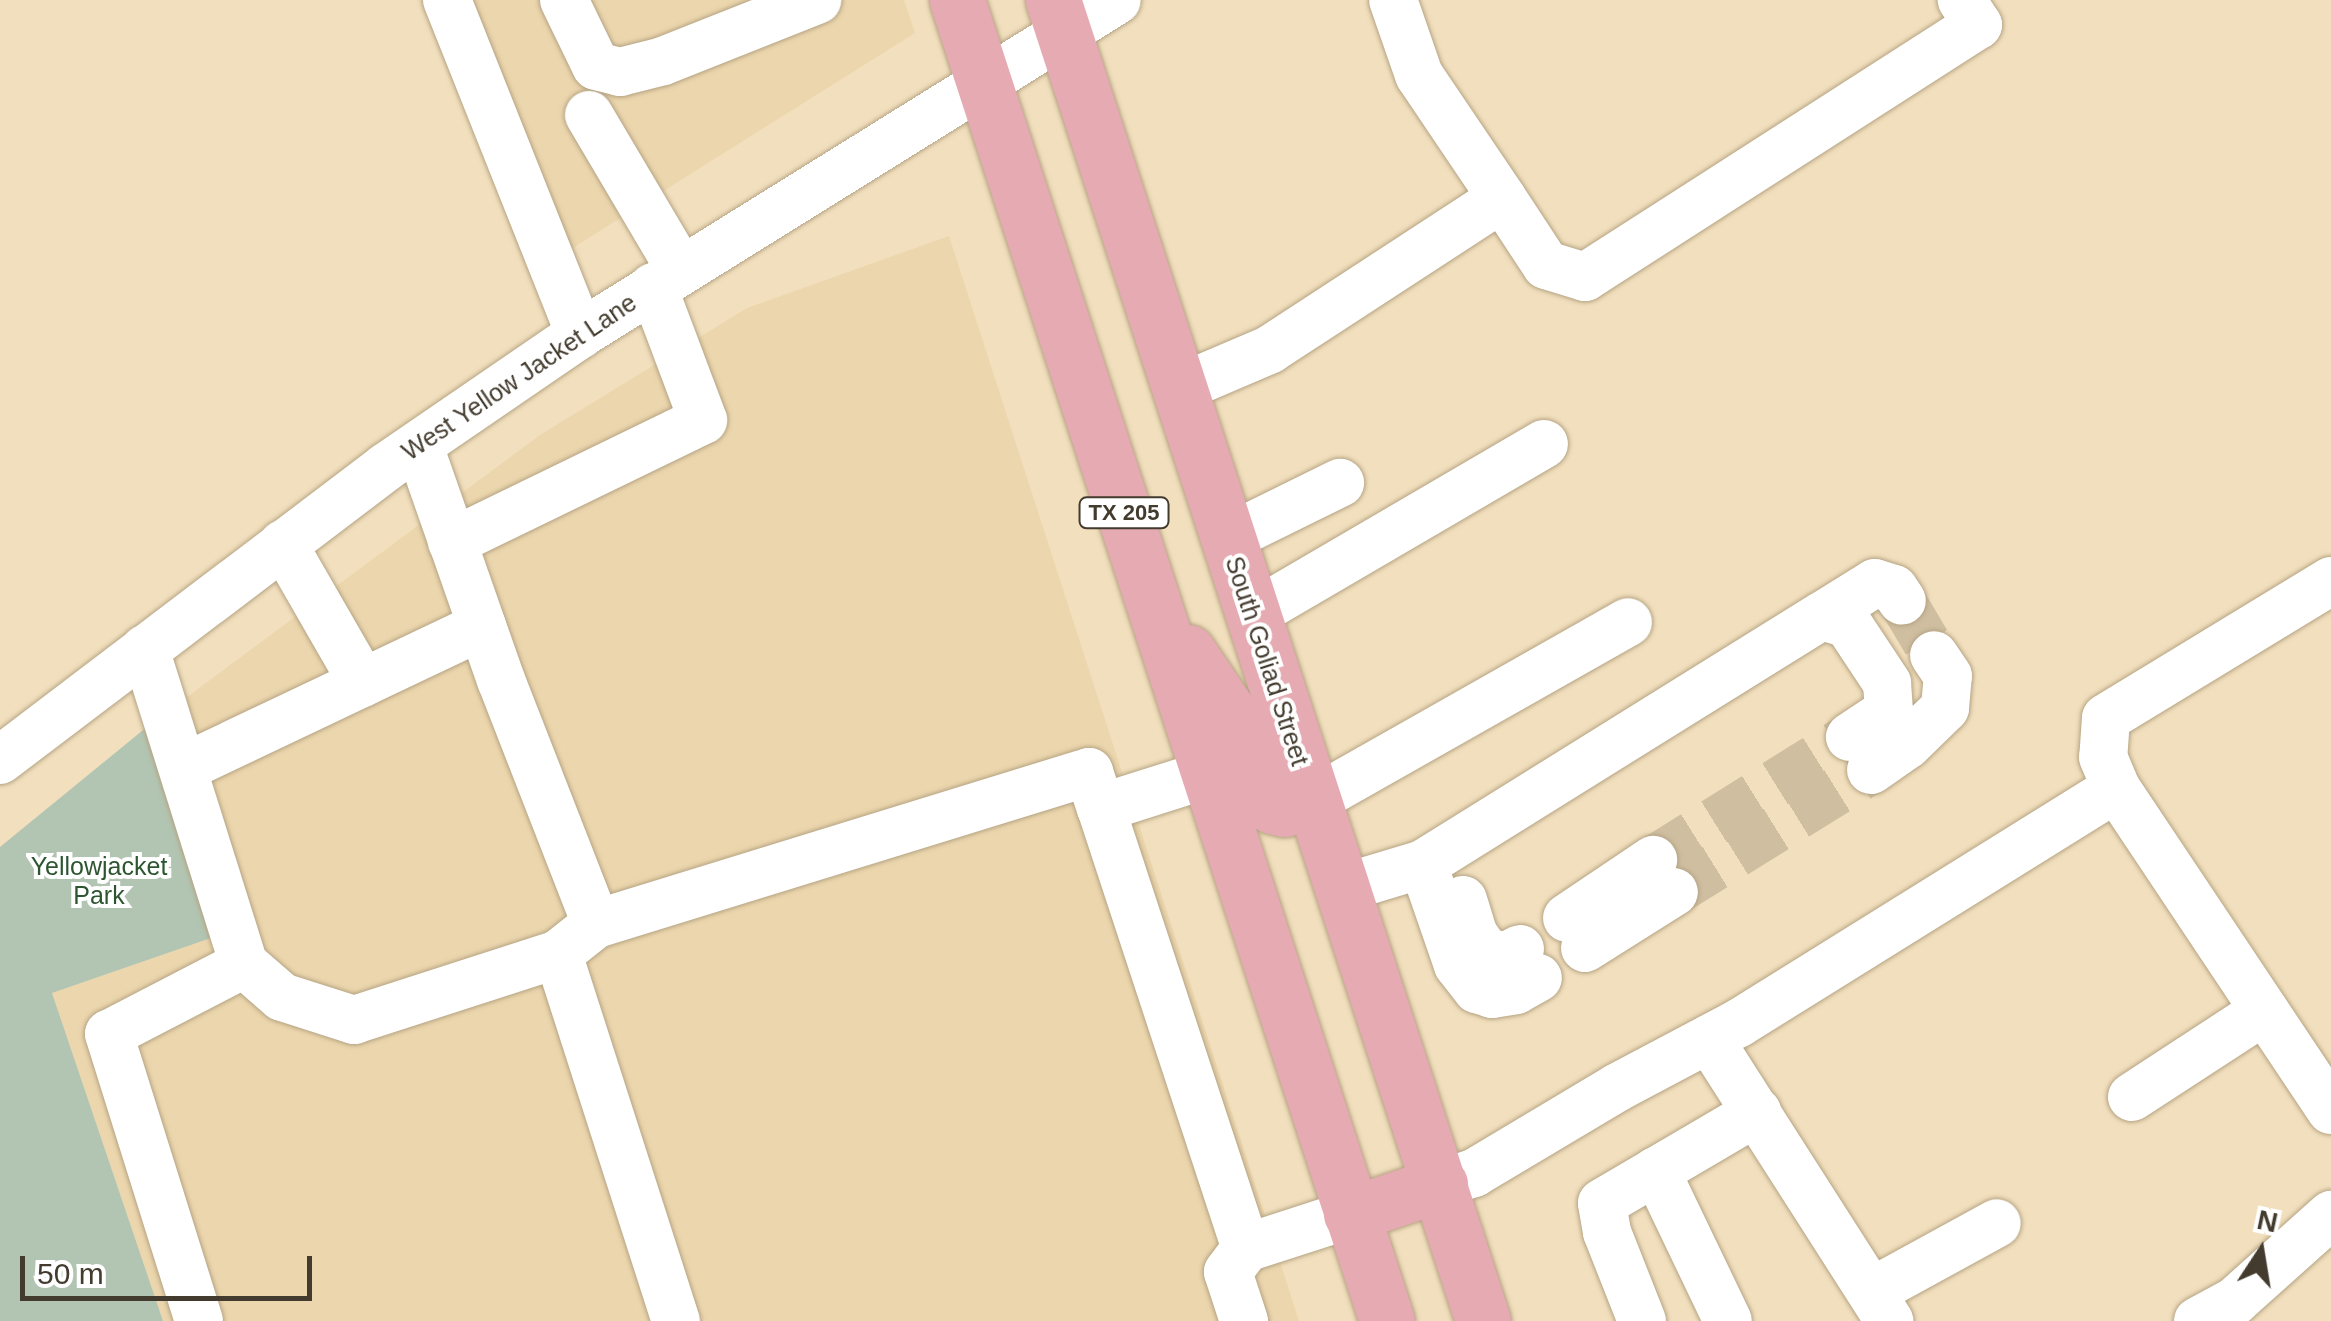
<!DOCTYPE html>
<style>
body{margin:0}
#map{position:relative;width:2331px;height:1321px;overflow:hidden;background:#f2dfbd;font-family:Helvetica,sans-serif}
div>[style]{position:absolute}
[style*='--x']{left:calc(var(--x)*1px);top:calc(var(--y)*1px);width:calc(var(--w)*1px);rotate:calc(var(--a)*1deg)}
.built>*{inset:0;background:#ecd6ad}
.green>*{inset:0;background:#b2c5b2}
.minor-tunnel>*{height:48px;margin-top:-24px;transform-origin:0;background:repeating-linear-gradient(90deg,#cfbea0 0 48px,transparent 0 72px)}
.roads{filter:drop-shadow(0 0 2px #b5a484) drop-shadow(0 0 2px #b5a484)}
.minor>*{height:48px;margin:-24px;padding:0 24px;transform-origin:24px;border-radius:24px;background:#fff}
.major>*{height:55px;margin:-27.5px;padding:0 27.5px;transform-origin:27.5px;border-radius:27.5px;background:#e5aab2}
span{translate:-50% -50%;white-space:nowrap;text-align:center;line-height:1.15;-webkit-text-stroke:8px #fff;paint-order:stroke}
.shield-label span{padding:2px 8px;background:#fff;border:2px solid;border-radius:8px;-webkit-text-stroke-width:0}
.shield-label{font-size:22px;color:#433b2e;font-weight:700}
.street-label{font-size:25px;color:#433b2e}
.park-label{font-size:25px;color:#2d5630}
.north{position:absolute;left:2211px;top:1201px;width:100px;height:100px;-webkit-text-stroke:8px #fff;paint-order:stroke;rotate:12deg;font-size:28px;font-weight:700;line-height:40px;text-align:center;color:#433b2e}
.north::after{content:'';display:block;margin:auto;width:35px;height:45px;background:#433b2e;clip-path:polygon(50% 0,100% 100%,50% 72%,0 100%)}
.scale{position:absolute;left:20px;top:1256px;width:292px;height:45px;box-sizing:border-box;border:5px solid #433b2e;border-top:0;padding-left:12px;font-size:30px;line-height:35px;white-space:nowrap;color:#433b2e;-webkit-text-stroke:8px #fff;paint-order:stroke}
</style>
<div id="map">
<div class="built">
<div style="clip-path:polygon(471px 0,904px 0,915px 33px,571px 249px)"></div>
<div style="clip-path:polygon(949px 236px,1299px 1321px,163px 1321px,52px 993px,211px 938px,148px 726px,540px 435px,747px 308px)"></div>
</div>
<div class="green">
<div style="clip-path:polygon(148px 726px,211px 938px,52px 993px,163px 1321px,0 1321px,0 847px)"></div>
</div>
<div class="minor-tunnel">
<div style="--x:1902;--y:601;--w:63;--a:59.3"></div>
<div style="--x:1653;--y:860;--w:232;--a:-32"></div>
<div style="--x:1674;--y:892;--w:232;--a:-31.8"></div>
</div>
<div class="roads">
<div class="minor">
<div style="--x:447;--y:0;--w:360;--a:68.3"></div>
<div style="--x:564;--y:0;--w:73;--a:64.1"></div>
<div style="--x:596;--y:66;--w:25;--a:14"></div>
<div style="--x:620;--y:72;--w:44;--a:-14.3"></div>
<div style="--x:663;--y:61;--w:166;--a:-21.6"></div>
<div style="--x:589;--y:115;--w:179;--a:59.4"></div>
<div style="--x:1502;--y:198;--w:80;--a:56.7"></div>
<div style="--x:1546;--y:265;--w:41;--a:17.1"></div>
<div style="--x:1585;--y:277;--w:467;--a:-32.7"></div>
<div style="--x:1978;--y:25;--w:30;--a:-123"></div>
<div style="--x:1180;--y:388;--w:97;--a:-23.1"></div>
<div style="--x:1269;--y:350;--w:278;--a:-33.1"></div>
<div style="--x:1502;--y:198;--w:148;--a:-124"></div>
<div style="--x:1419;--y:75;--w:79;--a:-109.1"></div>
<div style="--x:419;--y:446;--w:248;--a:70.7"></div>
<div style="--x:501;--y:680;--w:262;--a:68.7"></div>
<div style="--x:1228;--y:538;--w:125;--a:-26.2"></div>
<div style="--x:452;--y:542;--w:279;--a:-25.9"></div>
<div style="--x:703;--y:420;--w:142;--a:-110.6"></div>
<div style="--x:283;--y:544;--w:160;--a:60.1"></div>
<div style="--x:2331;--y:581;--w:263;--a:148.7"></div>
<div style="--x:2106;--y:718;--w:39;--a:94"></div>
<div style="--x:2103;--y:757;--w:34;--a:67"></div>
<div style="--x:2116;--y:788;--w:387;--a:56.3"></div>
<div style="--x:1253;--y:614;--w:337;--a:-30.3"></div>
<div style="--x:1822;--y:616;--w:62;--a:-31.9"></div>
<div style="--x:1875;--y:583;--w:20;--a:18"></div>
<div style="--x:1894;--y:589;--w:14;--a:56"></div>
<div style="--x:145;--y:649;--w:330;--a:72.6"></div>
<div style="--x:244;--y:964;--w:50;--a:41"></div>
<div style="--x:282;--y:997;--w:76;--a:17.7"></div>
<div style="--x:354;--y:1020;--w:214;--a:-17.9"></div>
<div style="--x:558;--y:954;--w:48;--a:-38.3"></div>
<div style="--x:596;--y:924;--w:516;--a:-17.14"></div>
<div style="--x:1089;--y:772;--w:38;--a:72"></div>
<div style="--x:1101;--y:808;--w:112;--a:-17.6"></div>
<div style="--x:0;--y:760;--w:485;--a:-37.2"></div>
<div style="--x:386;--y:467;--w:235;--a:-34.4"></div>
<div style="--x:580;--y:334;--w:632;--a:-31.88"></div>
<div style="--x:183;--y:768;--w:331;--a:-25.4"></div>
<div style="--x:1871;--y:770;--w:44;--a:-34.8"></div>
<div style="--x:1907;--y:745;--w:53;--a:-44.2"></div>
<div style="--x:1945;--y:708;--w:32;--a:-85"></div>
<div style="--x:1948;--y:676;--w:25;--a:-124"></div>
<div style="--x:1312;--y:801;--w:363;--a:-29.5"></div>
<div style="--x:1101;--y:808;--w:463;--a:71.8"></div>
<div style="--x:1246;--y:1248;--w:30;--a:127"></div>
<div style="--x:1228;--y:1272;--w:52;--a:71.9"></div>
<div style="--x:1423;--y:864;--w:107;--a:70.9"></div>
<div style="--x:1458;--y:965;--w:31;--a:52"></div>
<div style="--x:1477;--y:989;--w:16;--a:18"></div>
<div style="--x:1492;--y:994;--w:24;--a:-9"></div>
<div style="--x:1516;--y:990;--w:25;--a:-29"></div>
<div style="--x:1340;--y:889;--w:87;--a:-16.8"></div>
<div style="--x:1423;--y:864;--w:470;--a:-31.9"></div>
<div style="--x:1822;--y:616;--w:27;--a:17"></div>
<div style="--x:1848;--y:624;--w:71;--a:56.5"></div>
<div style="--x:1887;--y:683;--w:28;--a:86"></div>
<div style="--x:1889;--y:711;--w:47;--a:146.3"></div>
<div style="--x:1463;--y:900;--w:37;--a:73"></div>
<div style="--x:1474;--y:935;--w:19;--a:55"></div>
<div style="--x:1485;--y:951;--w:21;--a:17"></div>
<div style="--x:1505;--y:957;--w:17;--a:-28"></div>
<div style="--x:1567;--y:918;--w:104;--a:-34"></div>
<div style="--x:1585;--y:948;--w:105;--a:-32.2"></div>
<div style="--x:558;--y:954;--w:386;--a:72.2"></div>
<div style="--x:1709;--y:1039;--w:335;--a:57.4"></div>
<div style="--x:2132;--y:1097;--w:158;--a:-33.1"></div>
<div style="--x:1656;--y:1171;--w:166;--a:64.4"></div>
<div style="--x:1440;--y:1184;--w:36;--a:-18"></div>
<div style="--x:1474;--y:1173;--w:168;--a:-30.8"></div>
<div style="--x:1618;--y:1087;--w:137;--a:-27.9"></div>
<div style="--x:1739;--y:1023;--w:444;--a:-31.9"></div>
<div style="--x:1246;--y:1248;--w:110;--a:-17.9"></div>
<div style="--x:1873;--y:1291;--w:141;--a:-28.7"></div>
<div style="--x:199;--y:1321;--w:301;--a:-107.4"></div>
<div style="--x:109;--y:1034;--w:152;--a:-27.4"></div>
<div style="--x:1642;--y:1321;--w:96;--a:-111.5"></div>
<div style="--x:1607;--y:1232;--w:29;--a:-100"></div>
<div style="--x:1602;--y:1203;--w:180;--a:-30.4"></div>
<div style="--x:2198;--y:1321;--w:42;--a:-28.4"></div>
<div style="--x:2235;--y:1301;--w:129;--a:-41.9"></div>
</div>
<div class="major">
<div style="--x:957;--y:0;--w:1389;--a:71.97"></div>
<div style="--x:1053;--y:0;--w:1389;--a:71.97"></div>
<div style="--x:1188;--y:652;--w:116;--a:55.9"></div>
<div style="--x:1253;--y:748;--w:61;--a:71.9"></div>
<div style="--x:1272;--y:806;--w:12;--a:14"></div>
<div style="--x:1284;--y:809;--w:29;--a:-16"></div>
<div style="--x:1351;--y:1214;--w:94;--a:-18.6"></div>
</div>
</div>
<div class="shield-label">
<span style="left:1124px;top:513px">TX 205</span>
</div>
<div class="street-label">
<span style="left:519px;top:377px;rotate:-34deg">West Yellow Jacket Lane</span>
<span style="left:1267px;top:661px;rotate:72deg">South Goliad Street</span>
</div>
<div class="park-label">
<span style="left:99px;top:881px">Yellowjacket<br>Park</span>
</div>
<div class="north">N</div>
<div class="scale">50 m</div>
</div>
